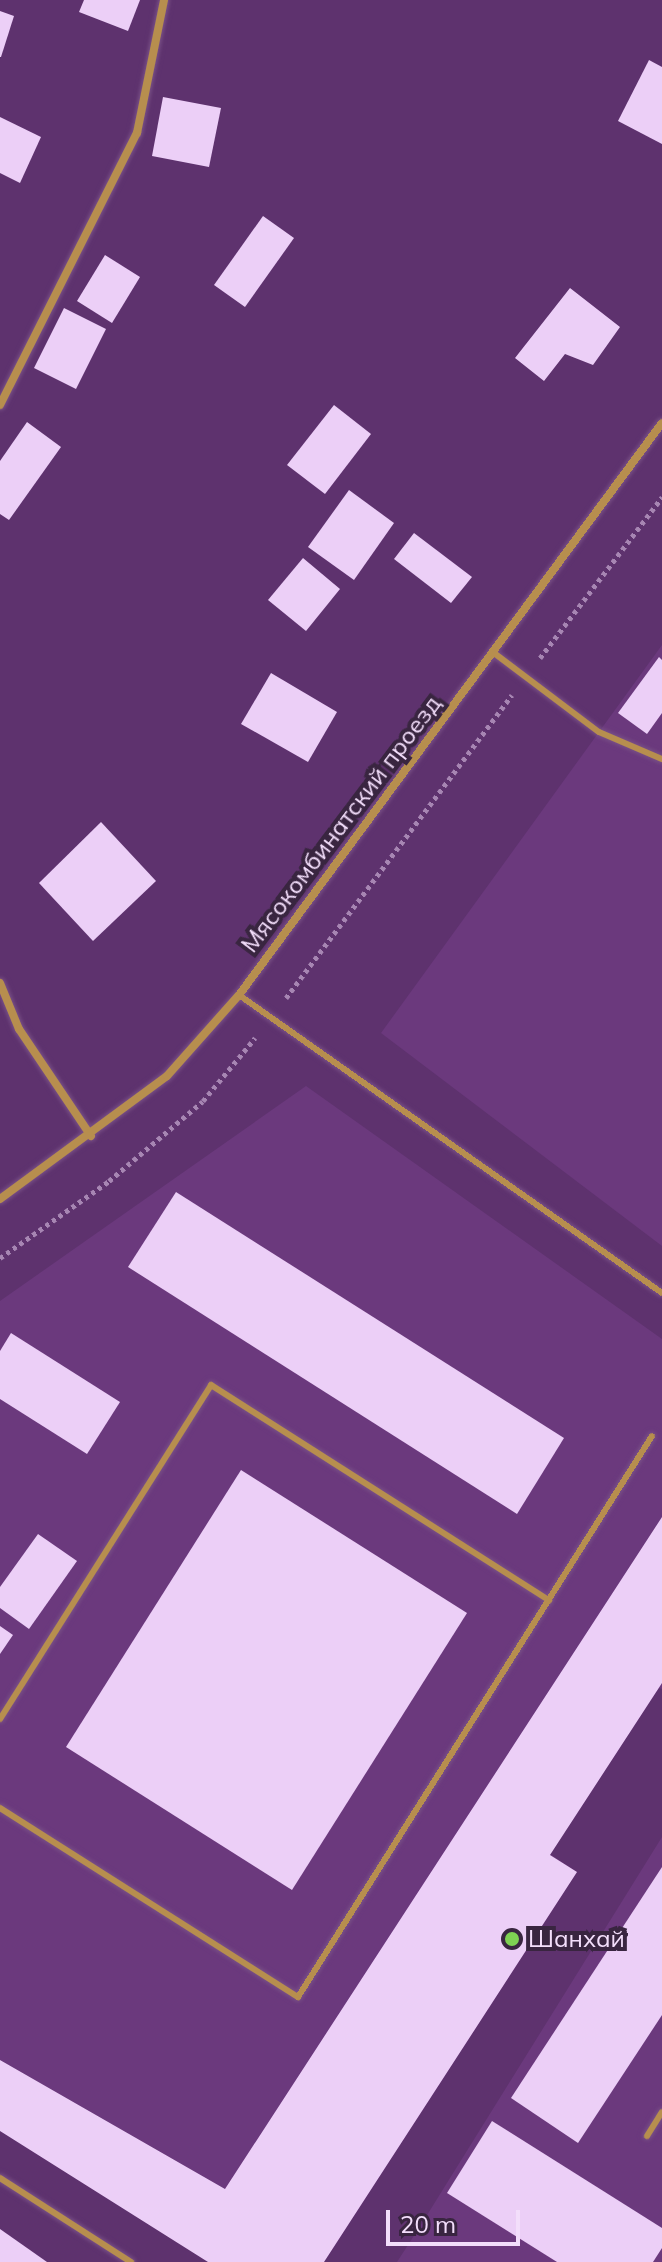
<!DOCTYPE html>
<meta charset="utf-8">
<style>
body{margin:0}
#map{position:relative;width:662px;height:2262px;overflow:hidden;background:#5e326e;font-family:Mulish,sans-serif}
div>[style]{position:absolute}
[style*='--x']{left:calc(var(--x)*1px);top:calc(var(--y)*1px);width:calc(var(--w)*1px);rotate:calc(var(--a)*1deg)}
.built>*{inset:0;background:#6b397d}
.building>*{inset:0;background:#eccff7}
.path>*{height:5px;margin-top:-2.5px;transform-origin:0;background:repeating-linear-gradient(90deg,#a786b3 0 4px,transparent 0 8px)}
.roads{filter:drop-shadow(0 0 2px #795187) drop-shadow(0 0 2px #795187)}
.lane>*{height:6px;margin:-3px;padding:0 3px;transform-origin:3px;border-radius:3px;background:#b78e4e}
.street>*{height:8px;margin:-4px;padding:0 4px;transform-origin:4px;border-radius:4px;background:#b78e4e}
.dots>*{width:22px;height:22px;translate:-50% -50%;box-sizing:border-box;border:4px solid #392540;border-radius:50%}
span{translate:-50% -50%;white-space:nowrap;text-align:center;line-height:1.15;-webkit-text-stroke:8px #392540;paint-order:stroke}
.street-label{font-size:24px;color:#f3defb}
.poi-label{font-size:24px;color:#f3defb}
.left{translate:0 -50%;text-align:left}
.scale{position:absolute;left:386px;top:2210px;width:134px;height:36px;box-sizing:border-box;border:4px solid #f3defb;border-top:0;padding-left:10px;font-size:24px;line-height:28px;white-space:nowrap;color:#f3defb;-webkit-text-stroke:6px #392540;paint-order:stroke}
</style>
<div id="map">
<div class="built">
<div style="clip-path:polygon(662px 645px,662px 1246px,381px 1033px)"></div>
<div style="clip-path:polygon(306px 1086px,662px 1339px,662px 1689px,659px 1688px,550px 1854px,577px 1872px,328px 2256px,225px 2189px,0 2060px,0 1301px)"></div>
<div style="clip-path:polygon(662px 1837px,662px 2262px,397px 2262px,419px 2228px)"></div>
</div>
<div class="building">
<div style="clip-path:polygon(84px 0,140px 0,128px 31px,79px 12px)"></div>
<div style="clip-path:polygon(0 11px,14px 16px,1px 57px,0 57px)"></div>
<div style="clip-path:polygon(649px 60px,662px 67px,662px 144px,618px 121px)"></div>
<div style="clip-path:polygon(163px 97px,221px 108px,209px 167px,152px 156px)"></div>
<div style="clip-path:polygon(0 117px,41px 137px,20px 183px,0 173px)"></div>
<div style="clip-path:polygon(263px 216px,294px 238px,245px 307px,214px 285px)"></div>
<div style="clip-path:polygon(105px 255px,140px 277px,112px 323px,77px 301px)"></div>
<div style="clip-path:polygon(570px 288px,620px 327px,593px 365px,565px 354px,544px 381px,515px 358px)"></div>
<div style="clip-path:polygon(64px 308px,106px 329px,76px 389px,34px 368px)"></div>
<div style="clip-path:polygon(334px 405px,371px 434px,325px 494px,287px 465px)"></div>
<div style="clip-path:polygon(27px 422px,61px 447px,9px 520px,0 514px,0 461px)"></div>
<div style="clip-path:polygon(349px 490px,394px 523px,354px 580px,308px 547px)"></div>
<div style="clip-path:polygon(414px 533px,472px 577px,451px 603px,394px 559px)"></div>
<div style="clip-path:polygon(303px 558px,340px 589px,306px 631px,268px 600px)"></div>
<div style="clip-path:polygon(659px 657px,662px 660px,662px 713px,647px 734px,618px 713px)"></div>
<div style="clip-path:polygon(271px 673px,337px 712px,308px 762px,241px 724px)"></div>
<div style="clip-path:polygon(101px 822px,156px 881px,93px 941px,39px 883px)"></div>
<div style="clip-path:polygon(176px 1192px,564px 1438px,517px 1514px,128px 1267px)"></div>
<div style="clip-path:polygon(11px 1333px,120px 1402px,87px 1454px,0 1399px,0 1351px)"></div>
<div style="clip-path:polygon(241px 1470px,467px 1613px,292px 1890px,66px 1747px)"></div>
<div style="clip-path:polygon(662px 1517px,662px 1683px,550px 1855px,577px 1872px,324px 2262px,208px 2262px,0 2131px,0 2060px,225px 2189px)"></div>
<div style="clip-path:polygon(38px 1534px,77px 1561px,29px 1629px,0 1608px,0 1587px)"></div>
<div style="clip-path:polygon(0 1626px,13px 1635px,0 1654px)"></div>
<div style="clip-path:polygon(662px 1867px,662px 2015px,578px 2143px,511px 2098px)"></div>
<div style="clip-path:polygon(492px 2121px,662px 2228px,662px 2248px,653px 2262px,557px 2262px,447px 2193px)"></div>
<div style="clip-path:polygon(0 2229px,47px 2262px,0 2262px)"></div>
</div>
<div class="path">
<div style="--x:540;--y:658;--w:202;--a:-52.8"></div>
<div style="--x:286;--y:998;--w:378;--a:-53.3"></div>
<div style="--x:0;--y:1258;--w:133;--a:-35.2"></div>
<div style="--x:109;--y:1181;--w:123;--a:-40.4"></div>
<div style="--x:203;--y:1101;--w:82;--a:-50.5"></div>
</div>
<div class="roads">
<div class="lane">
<div style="--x:494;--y:653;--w:131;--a:37"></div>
<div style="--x:599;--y:732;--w:69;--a:23.2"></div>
<div style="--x:239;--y:995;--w:517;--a:35.16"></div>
<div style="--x:0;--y:1719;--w:395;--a:-57.7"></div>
<div style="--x:211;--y:1385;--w:401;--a:32.5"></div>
<div style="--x:0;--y:1808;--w:353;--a:32.4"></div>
<div style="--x:298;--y:1997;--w:663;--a:-57.75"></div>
<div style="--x:647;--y:2136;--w:28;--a:-58"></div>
<div style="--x:0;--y:2178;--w:156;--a:32.7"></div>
</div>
<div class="street">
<div style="--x:0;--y:405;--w:305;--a:-63.3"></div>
<div style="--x:137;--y:133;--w:136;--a:-78.5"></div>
<div style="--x:0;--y:983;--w:50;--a:67.6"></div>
<div style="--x:19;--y:1029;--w:129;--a:56.1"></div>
<div style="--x:0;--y:1199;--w:207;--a:-36.4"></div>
<div style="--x:167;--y:1076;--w:108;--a:-48.4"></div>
<div style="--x:239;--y:995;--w:711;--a:-53.52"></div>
</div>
</div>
<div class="dots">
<div style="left:512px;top:1939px;background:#7ed153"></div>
</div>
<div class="street-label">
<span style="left:341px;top:824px;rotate:-53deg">Мясокомбинатский проезд</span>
</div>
<div class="poi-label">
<span class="left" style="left:528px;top:1939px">Шанхай</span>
</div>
<div class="scale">20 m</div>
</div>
